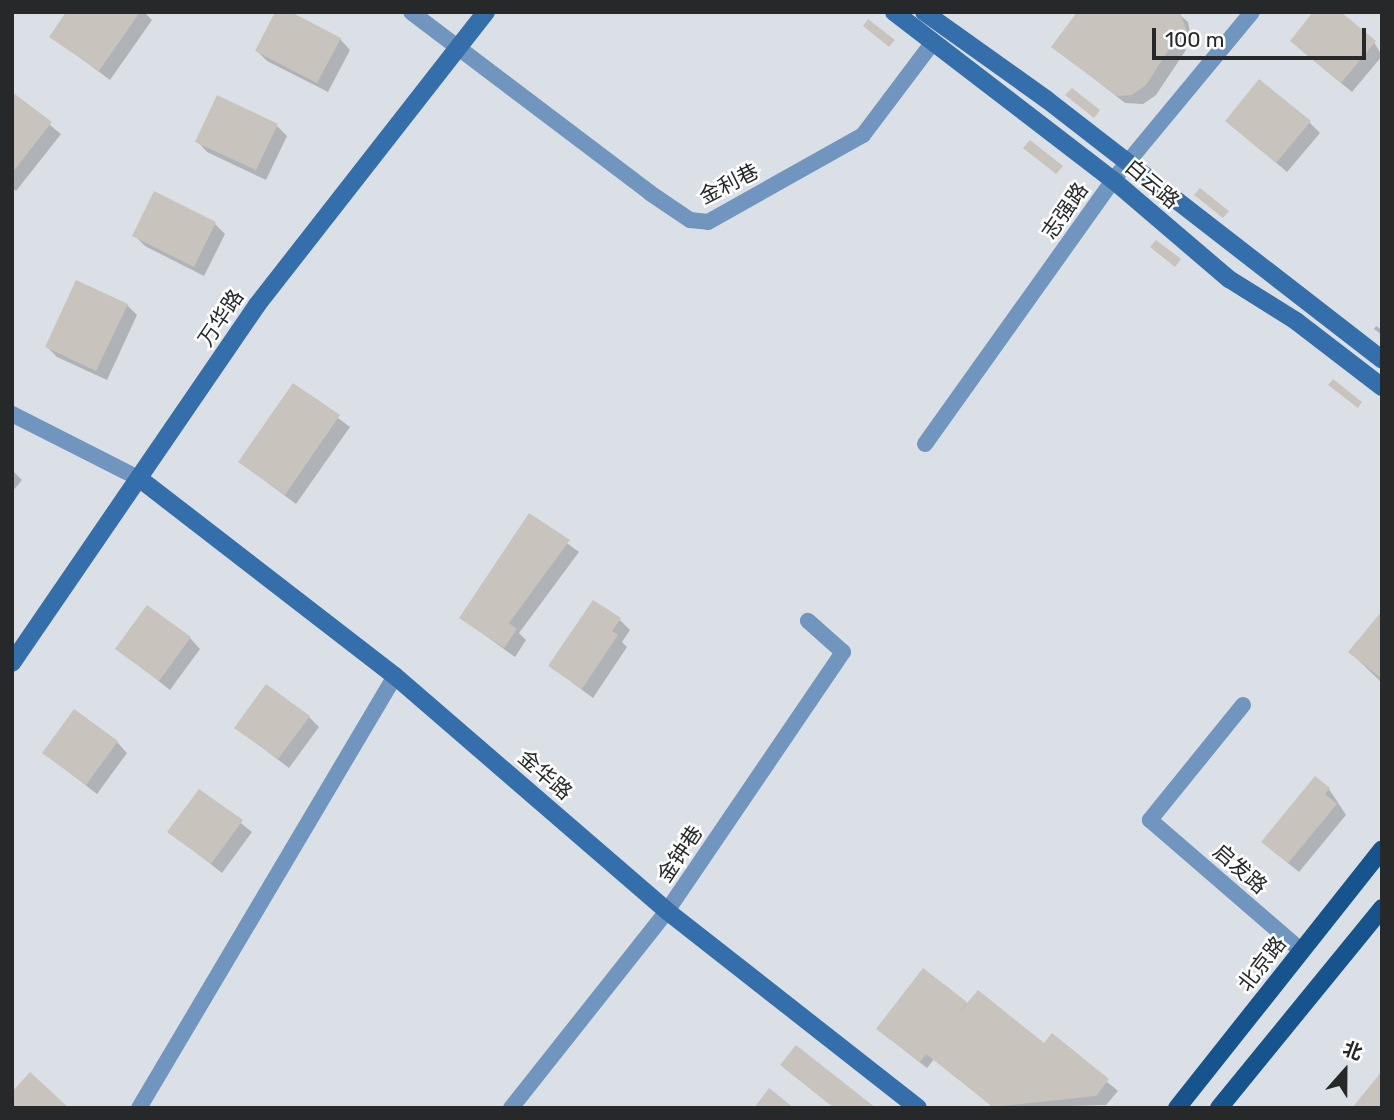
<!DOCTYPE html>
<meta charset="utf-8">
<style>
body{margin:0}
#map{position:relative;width:1394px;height:1120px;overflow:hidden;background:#dbe0e6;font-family:Rubik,"Noto Sans SC",sans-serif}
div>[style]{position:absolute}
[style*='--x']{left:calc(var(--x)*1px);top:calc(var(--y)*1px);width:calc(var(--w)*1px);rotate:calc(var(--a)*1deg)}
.shadow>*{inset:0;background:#0003}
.building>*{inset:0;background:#c8c3bd}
.street>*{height:16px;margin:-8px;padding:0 8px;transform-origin:8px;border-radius:8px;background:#7095bf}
.secondary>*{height:18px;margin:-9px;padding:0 9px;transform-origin:9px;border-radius:9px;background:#356fab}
.primary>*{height:18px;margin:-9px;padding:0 9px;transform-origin:9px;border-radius:9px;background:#17548e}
span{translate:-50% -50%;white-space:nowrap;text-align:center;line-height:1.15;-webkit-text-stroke:5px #fff;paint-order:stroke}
.street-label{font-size:21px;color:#26282a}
.frame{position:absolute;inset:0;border:14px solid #26282a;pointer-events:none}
.north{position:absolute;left:1310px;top:1036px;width:70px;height:70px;-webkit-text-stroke:5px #fff;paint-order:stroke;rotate:21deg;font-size:19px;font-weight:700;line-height:28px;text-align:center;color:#26282a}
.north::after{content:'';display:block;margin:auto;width:24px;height:32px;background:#26282a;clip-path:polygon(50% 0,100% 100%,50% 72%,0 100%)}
.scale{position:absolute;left:1152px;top:28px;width:214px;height:32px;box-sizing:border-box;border:4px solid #26282a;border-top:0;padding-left:9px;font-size:21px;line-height:24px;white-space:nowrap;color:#26282a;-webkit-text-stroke:5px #fff;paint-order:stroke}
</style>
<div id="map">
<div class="shadow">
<div style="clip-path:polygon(68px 12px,144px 12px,152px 20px,110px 80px,51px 36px)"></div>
<div style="clip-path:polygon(1180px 15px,1188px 22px,1192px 43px,1178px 42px,1186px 50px,1156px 95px,1143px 104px,1125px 103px,1054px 47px)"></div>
<div style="clip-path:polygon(340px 39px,350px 50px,328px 92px,267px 61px,257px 51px)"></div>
<div style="clip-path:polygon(1374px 42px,1382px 56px,1352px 92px,1302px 51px)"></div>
<div style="clip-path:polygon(12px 94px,61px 134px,16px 191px,12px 188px)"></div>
<div style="clip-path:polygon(1227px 121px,1309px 122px,1320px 133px,1287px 172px)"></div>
<div style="clip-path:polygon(277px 126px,287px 136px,266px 180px,207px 152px,197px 141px)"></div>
<div style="clip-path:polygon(215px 224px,225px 234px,204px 276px,145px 246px,134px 235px)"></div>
<div style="clip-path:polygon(127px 305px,137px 315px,107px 380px,57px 357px,47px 347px)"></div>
<div style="clip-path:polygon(1376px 326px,1382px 330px,1382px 335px,1374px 329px)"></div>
<div style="clip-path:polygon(294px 385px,350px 427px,296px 504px,240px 462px)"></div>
<div style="clip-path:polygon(12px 470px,22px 480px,12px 492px)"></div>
<div style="clip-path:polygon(530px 516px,579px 552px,519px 633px,526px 640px,515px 657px,461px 618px)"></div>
<div style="clip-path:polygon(1382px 614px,1382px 683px,1350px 652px)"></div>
<div style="clip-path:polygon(620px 620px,630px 630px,622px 642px,627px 647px,593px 698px,550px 666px)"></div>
<div style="clip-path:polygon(190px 638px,200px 649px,170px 690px,118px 649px)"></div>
<div style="clip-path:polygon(309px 717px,319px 727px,289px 768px,236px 728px)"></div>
<div style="clip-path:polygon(117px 742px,127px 753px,97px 794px,44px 753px)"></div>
<div style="clip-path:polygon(1329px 789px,1346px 815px,1299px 872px,1274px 852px)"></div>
<div style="clip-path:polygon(200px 791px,252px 832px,222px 873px,170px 832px)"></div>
<div style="clip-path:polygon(966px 1003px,1045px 1045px,1052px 1036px,1118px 1091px,1106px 1105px,994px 1108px,934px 1059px,927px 1068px,885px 1035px)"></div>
</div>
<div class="building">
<div style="clip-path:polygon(66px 12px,140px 12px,99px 71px,49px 37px)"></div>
<div style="clip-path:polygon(275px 12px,291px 12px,341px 38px,317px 83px,255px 51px)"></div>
<div style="clip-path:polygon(1077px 12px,1180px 12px,1187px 32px,1185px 37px,1179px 34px,1146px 85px,1132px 95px,1117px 96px,1051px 47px)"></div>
<div style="clip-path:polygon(1313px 12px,1341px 12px,1376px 41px,1341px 83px,1290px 41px)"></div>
<div style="clip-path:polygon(868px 19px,895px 40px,889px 47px,863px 26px)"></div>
<div style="clip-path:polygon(1259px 79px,1311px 121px,1276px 163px,1225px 121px)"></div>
<div style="clip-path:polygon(1072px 88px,1100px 110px,1094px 118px,1065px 95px)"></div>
<div style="clip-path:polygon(12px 92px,52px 122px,12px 173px)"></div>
<div style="clip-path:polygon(217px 95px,278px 124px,256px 170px,195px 142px)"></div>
<div style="clip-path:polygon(1030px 140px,1063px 166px,1056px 174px,1023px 148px)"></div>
<div style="clip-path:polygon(1200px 188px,1229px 211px,1223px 218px,1194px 195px)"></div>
<div style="clip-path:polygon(154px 191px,216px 222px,194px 267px,132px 236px)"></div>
<div style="clip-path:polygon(1156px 240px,1181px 259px,1175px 267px,1150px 247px)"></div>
<div style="clip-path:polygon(76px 280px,128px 304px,96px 371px,45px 347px)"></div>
<div style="clip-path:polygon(1333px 379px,1362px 402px,1358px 408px,1328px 385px)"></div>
<div style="clip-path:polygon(293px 383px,340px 415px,285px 495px,238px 462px)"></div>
<div style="clip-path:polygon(529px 513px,570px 540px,509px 623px,517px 629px,504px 648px,459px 618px)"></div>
<div style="clip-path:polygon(593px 600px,621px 618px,612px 631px,618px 635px,582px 689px,548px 666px)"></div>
<div style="clip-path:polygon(147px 605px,191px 637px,159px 681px,115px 649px)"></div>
<div style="clip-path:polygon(1382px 611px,1382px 679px,1348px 652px)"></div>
<div style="clip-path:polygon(266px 684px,310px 716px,278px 759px,234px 728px)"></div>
<div style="clip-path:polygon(74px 709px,118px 741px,86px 785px,42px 753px)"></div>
<div style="clip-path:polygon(1315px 776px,1330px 788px,1325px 794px,1337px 804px,1288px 863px,1261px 842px)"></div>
<div style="clip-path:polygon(199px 789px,243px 820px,211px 864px,167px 832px)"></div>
<div style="clip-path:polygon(923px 968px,967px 1002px,959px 1013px,978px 990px,1044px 1043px,1052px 1033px,1109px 1079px,1096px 1096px,993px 1107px,926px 1054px,920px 1062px,876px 1029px)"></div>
<div style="clip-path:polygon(796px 1045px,876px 1108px,834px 1108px,780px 1065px)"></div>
<div style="clip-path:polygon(1382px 1071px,1382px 1108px,1352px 1108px)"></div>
<div style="clip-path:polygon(30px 1072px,69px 1108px,12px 1108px,12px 1092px)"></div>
<div style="clip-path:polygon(769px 1088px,794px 1108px,754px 1108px)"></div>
</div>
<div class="street">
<div style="--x:411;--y:12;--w:300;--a:37.1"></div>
<div style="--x:650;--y:193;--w:48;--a:34"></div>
<div style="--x:690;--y:220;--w:18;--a:6"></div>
<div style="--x:708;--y:222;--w:178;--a:-29.3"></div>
<div style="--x:863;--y:135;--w:116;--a:-53"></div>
<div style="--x:12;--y:414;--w:144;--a:26.9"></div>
<div style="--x:925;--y:444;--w:324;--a:-54.5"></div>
<div style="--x:1113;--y:180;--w:218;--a:-50.4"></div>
<div style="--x:1243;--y:705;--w:148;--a:129"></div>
<div style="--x:1150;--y:820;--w:201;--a:40.8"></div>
<div style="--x:139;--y:1108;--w:502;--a:-59.35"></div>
<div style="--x:511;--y:1108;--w:251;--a:-51.6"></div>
<div style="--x:667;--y:911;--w:313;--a:-55.8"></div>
<div style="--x:843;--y:652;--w:47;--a:-138.5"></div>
</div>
<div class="secondary">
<div style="--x:894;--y:12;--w:276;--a:37.5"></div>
<div style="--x:1113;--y:180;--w:153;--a:40.5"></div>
<div style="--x:1229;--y:279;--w:79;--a:32.1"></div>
<div style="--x:1296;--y:321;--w:108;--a:37.5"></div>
<div style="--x:924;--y:12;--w:150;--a:35.5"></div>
<div style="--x:1046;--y:99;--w:425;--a:37.8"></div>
<div style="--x:140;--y:479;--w:322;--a:37.7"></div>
<div style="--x:395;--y:676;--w:359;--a:40.8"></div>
<div style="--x:667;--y:911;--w:319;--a:38.1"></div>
<div style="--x:12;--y:663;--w:434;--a:-55.6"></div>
<div style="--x:257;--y:305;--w:372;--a:-52"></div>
</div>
<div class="primary">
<div style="--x:1177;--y:1108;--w:330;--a:-51.6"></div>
<div style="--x:1219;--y:1108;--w:258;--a:-50.8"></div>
</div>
<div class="street-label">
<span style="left:729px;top:184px;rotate:-27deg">金利巷</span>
<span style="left:1152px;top:184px;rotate:40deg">白云路</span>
<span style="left:1065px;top:211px;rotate:-55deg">志强路</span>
<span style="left:221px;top:318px;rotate:-56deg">万华路</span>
<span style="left:545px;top:775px;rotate:41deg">金华路</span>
<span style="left:680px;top:854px;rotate:-56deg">金钟巷</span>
<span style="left:1240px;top:869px;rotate:41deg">启发路</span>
<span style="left:1262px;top:964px;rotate:-52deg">北京路</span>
</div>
<div class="frame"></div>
<div class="north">北</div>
<div class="scale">100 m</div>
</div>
